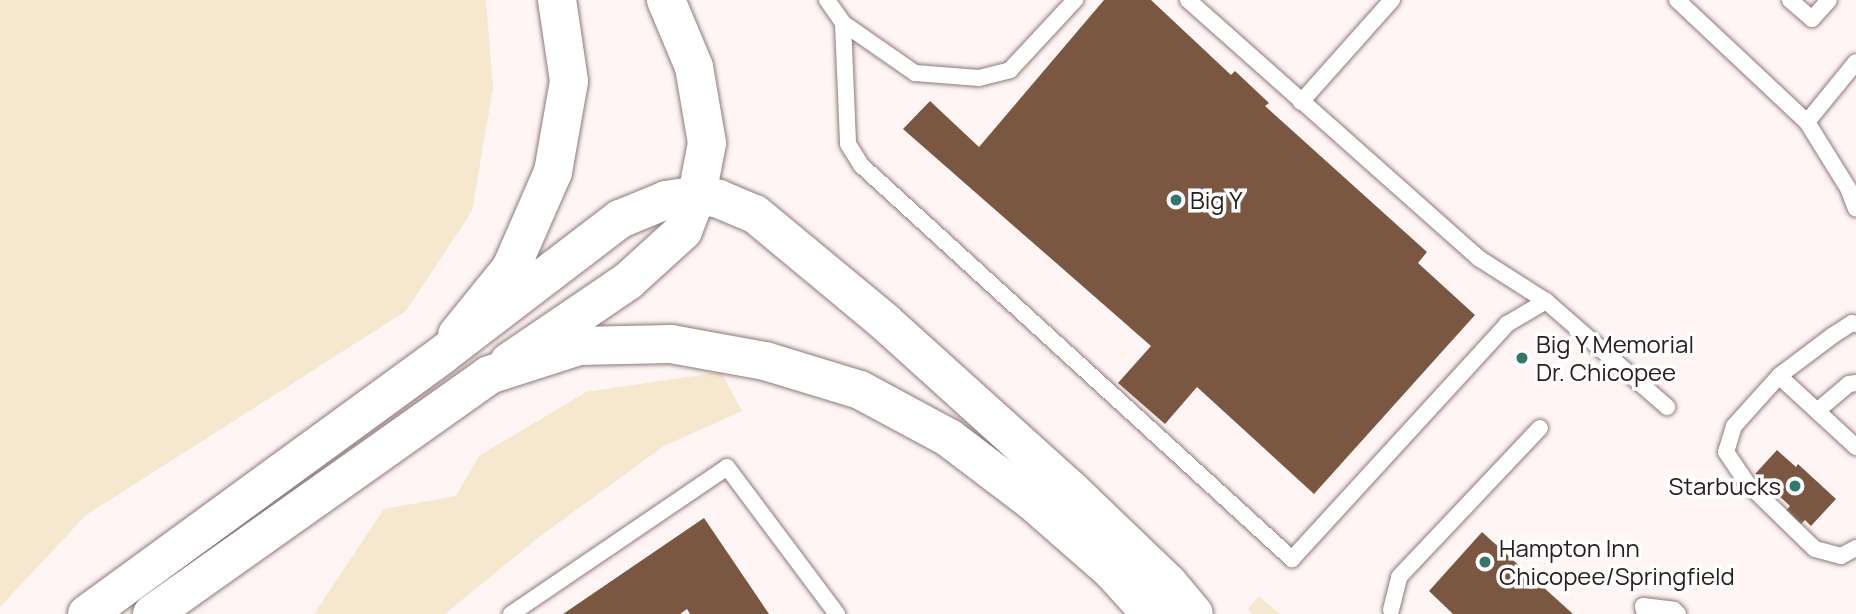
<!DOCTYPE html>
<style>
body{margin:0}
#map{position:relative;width:1856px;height:614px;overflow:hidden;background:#fef5f4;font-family:Manrope,sans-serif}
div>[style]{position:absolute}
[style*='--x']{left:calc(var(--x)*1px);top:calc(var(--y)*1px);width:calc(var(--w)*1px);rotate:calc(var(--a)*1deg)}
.green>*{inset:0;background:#f5e8cf}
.building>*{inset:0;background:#7b5742}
.roads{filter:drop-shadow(0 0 2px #8e7978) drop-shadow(0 0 2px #8e7978)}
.lane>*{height:16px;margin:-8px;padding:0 8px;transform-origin:8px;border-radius:8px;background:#fff}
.secondary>*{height:38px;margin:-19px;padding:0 19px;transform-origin:19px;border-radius:19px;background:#fff}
.primary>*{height:38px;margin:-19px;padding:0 19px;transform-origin:19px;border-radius:19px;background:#fff}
.highway>*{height:38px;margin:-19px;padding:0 19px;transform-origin:19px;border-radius:19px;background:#fff}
.dots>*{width:19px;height:19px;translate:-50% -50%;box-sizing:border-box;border:4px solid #fff;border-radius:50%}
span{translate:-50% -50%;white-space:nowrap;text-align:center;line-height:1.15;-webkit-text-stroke:7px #fff;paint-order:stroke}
.poi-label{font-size:24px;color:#28201f}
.left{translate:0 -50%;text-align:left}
.right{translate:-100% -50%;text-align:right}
</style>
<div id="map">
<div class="green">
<div style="clip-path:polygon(0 0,486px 0,493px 88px,472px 211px,406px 311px,86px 515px,0 607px)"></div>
<div style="clip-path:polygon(721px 372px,742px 411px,664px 446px,539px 537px,445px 614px,314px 614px,384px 509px,456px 496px,479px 456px,586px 392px)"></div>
<div style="clip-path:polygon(1259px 596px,1280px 614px,1252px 614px,1248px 609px)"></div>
</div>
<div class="building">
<div style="clip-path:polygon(1104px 0,1151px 0,1231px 75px,1235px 71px,1269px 103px,1265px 106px,1427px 252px,1418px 263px,1475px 315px,1314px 494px,1197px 387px,1165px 424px,1118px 383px,1151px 346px,903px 129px,930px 101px,979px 147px)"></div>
<div style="clip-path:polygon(1777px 450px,1796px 467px,1798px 464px,1836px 499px,1811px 526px,1805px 520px,1798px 527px,1783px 514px,1790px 506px,1755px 474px)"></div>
<div style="clip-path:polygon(704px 518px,769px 614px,690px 614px,687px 609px,680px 614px,563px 614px)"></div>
<div style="clip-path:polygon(1482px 532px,1573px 614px,1453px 614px,1429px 591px)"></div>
</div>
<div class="roads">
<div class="lane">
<div style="--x:827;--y:0;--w:28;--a:55"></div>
<div style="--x:843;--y:23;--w:88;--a:34.8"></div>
<div style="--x:915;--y:73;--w:64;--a:4.5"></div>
<div style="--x:979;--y:78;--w:32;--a:-14"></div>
<div style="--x:1010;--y:70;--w:96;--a:-47.1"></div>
<div style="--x:1188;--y:0;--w:390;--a:41.6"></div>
<div style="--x:1480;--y:259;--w:78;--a:32.5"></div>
<div style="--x:1546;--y:301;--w:161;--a:41.2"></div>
<div style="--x:1677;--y:0;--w:178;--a:43.2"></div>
<div style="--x:1807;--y:122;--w:78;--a:58.2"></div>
<div style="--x:1848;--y:188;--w:22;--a:69"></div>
<div style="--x:1790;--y:0;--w:29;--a:41"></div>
<div style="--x:1812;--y:19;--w:25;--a:-48"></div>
<div style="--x:843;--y:23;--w:121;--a:87.6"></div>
<div style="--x:848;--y:144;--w:25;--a:58"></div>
<div style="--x:861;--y:165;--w:584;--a:42.43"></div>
<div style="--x:1292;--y:559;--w:319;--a:-47.5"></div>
<div style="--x:1507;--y:324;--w:45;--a:-30.5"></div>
<div style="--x:1301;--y:102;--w:137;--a:-48.3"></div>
<div style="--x:1807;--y:122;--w:77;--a:-50.8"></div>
<div style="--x:1856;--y:324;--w:4;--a:-166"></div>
<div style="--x:1852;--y:323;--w:24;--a:147"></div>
<div style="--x:1832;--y:336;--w:66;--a:143"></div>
<div style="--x:1779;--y:376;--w:67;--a:132"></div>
<div style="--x:1734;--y:426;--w:27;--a:107"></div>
<div style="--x:1726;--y:452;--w:36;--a:56"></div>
<div style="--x:1746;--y:482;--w:96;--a:44.2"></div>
<div style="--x:1815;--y:549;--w:27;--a:15"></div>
<div style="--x:1841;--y:556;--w:17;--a:-28"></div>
<div style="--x:1779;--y:376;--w:105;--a:42.7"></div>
<div style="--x:1817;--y:411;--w:42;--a:-40.2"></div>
<div style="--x:1849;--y:384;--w:7;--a:-8"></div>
<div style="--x:1391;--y:610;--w:34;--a:-76"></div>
<div style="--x:1399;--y:577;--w:205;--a:-46.6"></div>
<div style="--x:511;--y:614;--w:261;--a:-34.2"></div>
<div style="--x:727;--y:467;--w:184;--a:53.2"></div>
<div style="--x:1645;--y:614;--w:8;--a:-104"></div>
<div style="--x:1643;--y:606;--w:31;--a:7"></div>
<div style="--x:1674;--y:610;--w:6;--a:45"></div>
</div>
<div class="secondary">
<div style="--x:457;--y:335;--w:86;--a:-51.1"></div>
<div style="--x:511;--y:268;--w:105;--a:-66.4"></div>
<div style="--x:553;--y:172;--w:92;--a:-80"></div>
<div style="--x:569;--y:81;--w:82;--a:-98.4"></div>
<div style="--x:509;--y:362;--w:144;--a:-34.2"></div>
<div style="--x:628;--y:281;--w:74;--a:-42.3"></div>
<div style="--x:683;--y:231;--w:39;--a:-69"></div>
<div style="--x:697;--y:195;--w:53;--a:-79.1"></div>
<div style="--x:707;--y:143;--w:77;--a:-99.7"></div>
<div style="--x:694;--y:67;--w:73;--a:-112.7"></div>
</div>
<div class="primary">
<div style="--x:442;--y:355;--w:224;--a:-37.4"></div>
<div style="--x:620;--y:219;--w:50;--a:-22.4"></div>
<div style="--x:666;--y:200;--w:31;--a:-9"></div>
<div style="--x:697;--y:195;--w:22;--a:10"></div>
<div style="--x:719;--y:199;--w:39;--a:23"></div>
<div style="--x:755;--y:214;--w:169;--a:39.7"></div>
<div style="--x:885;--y:322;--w:249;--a:42.1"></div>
<div style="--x:1070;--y:489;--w:136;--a:43.8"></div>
<div style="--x:1168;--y:583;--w:40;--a:50"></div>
<div style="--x:489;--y:375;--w:95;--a:-17.9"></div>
<div style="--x:579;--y:346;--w:92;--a:-1.2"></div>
<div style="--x:671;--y:344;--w:96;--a:10.3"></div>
<div style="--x:765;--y:361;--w:99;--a:17"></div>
<div style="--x:860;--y:390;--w:101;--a:28.3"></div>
<div style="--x:949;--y:438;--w:104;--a:37.2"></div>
<div style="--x:1032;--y:501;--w:106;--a:41.2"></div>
<div style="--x:1112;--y:571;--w:58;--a:47.8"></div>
</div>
<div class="highway">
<div style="--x:87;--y:614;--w:439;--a:-36.1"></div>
<div style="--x:152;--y:614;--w:413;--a:-35.3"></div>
</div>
</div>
<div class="dots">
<div style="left:1176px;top:200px;background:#33786c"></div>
<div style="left:1522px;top:358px;background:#33786c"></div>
<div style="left:1795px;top:486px;background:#33786c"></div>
<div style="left:1485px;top:562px;background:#33786c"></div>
</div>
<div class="poi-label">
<span class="left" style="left:1190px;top:200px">Big Y</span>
<span class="left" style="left:1536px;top:358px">Big Y Memorial<br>Dr. Chicopee</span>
<span class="right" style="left:1781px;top:486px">Starbucks</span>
<span class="left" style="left:1499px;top:562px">Hampton Inn<br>Chicopee/Springfield</span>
</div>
</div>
